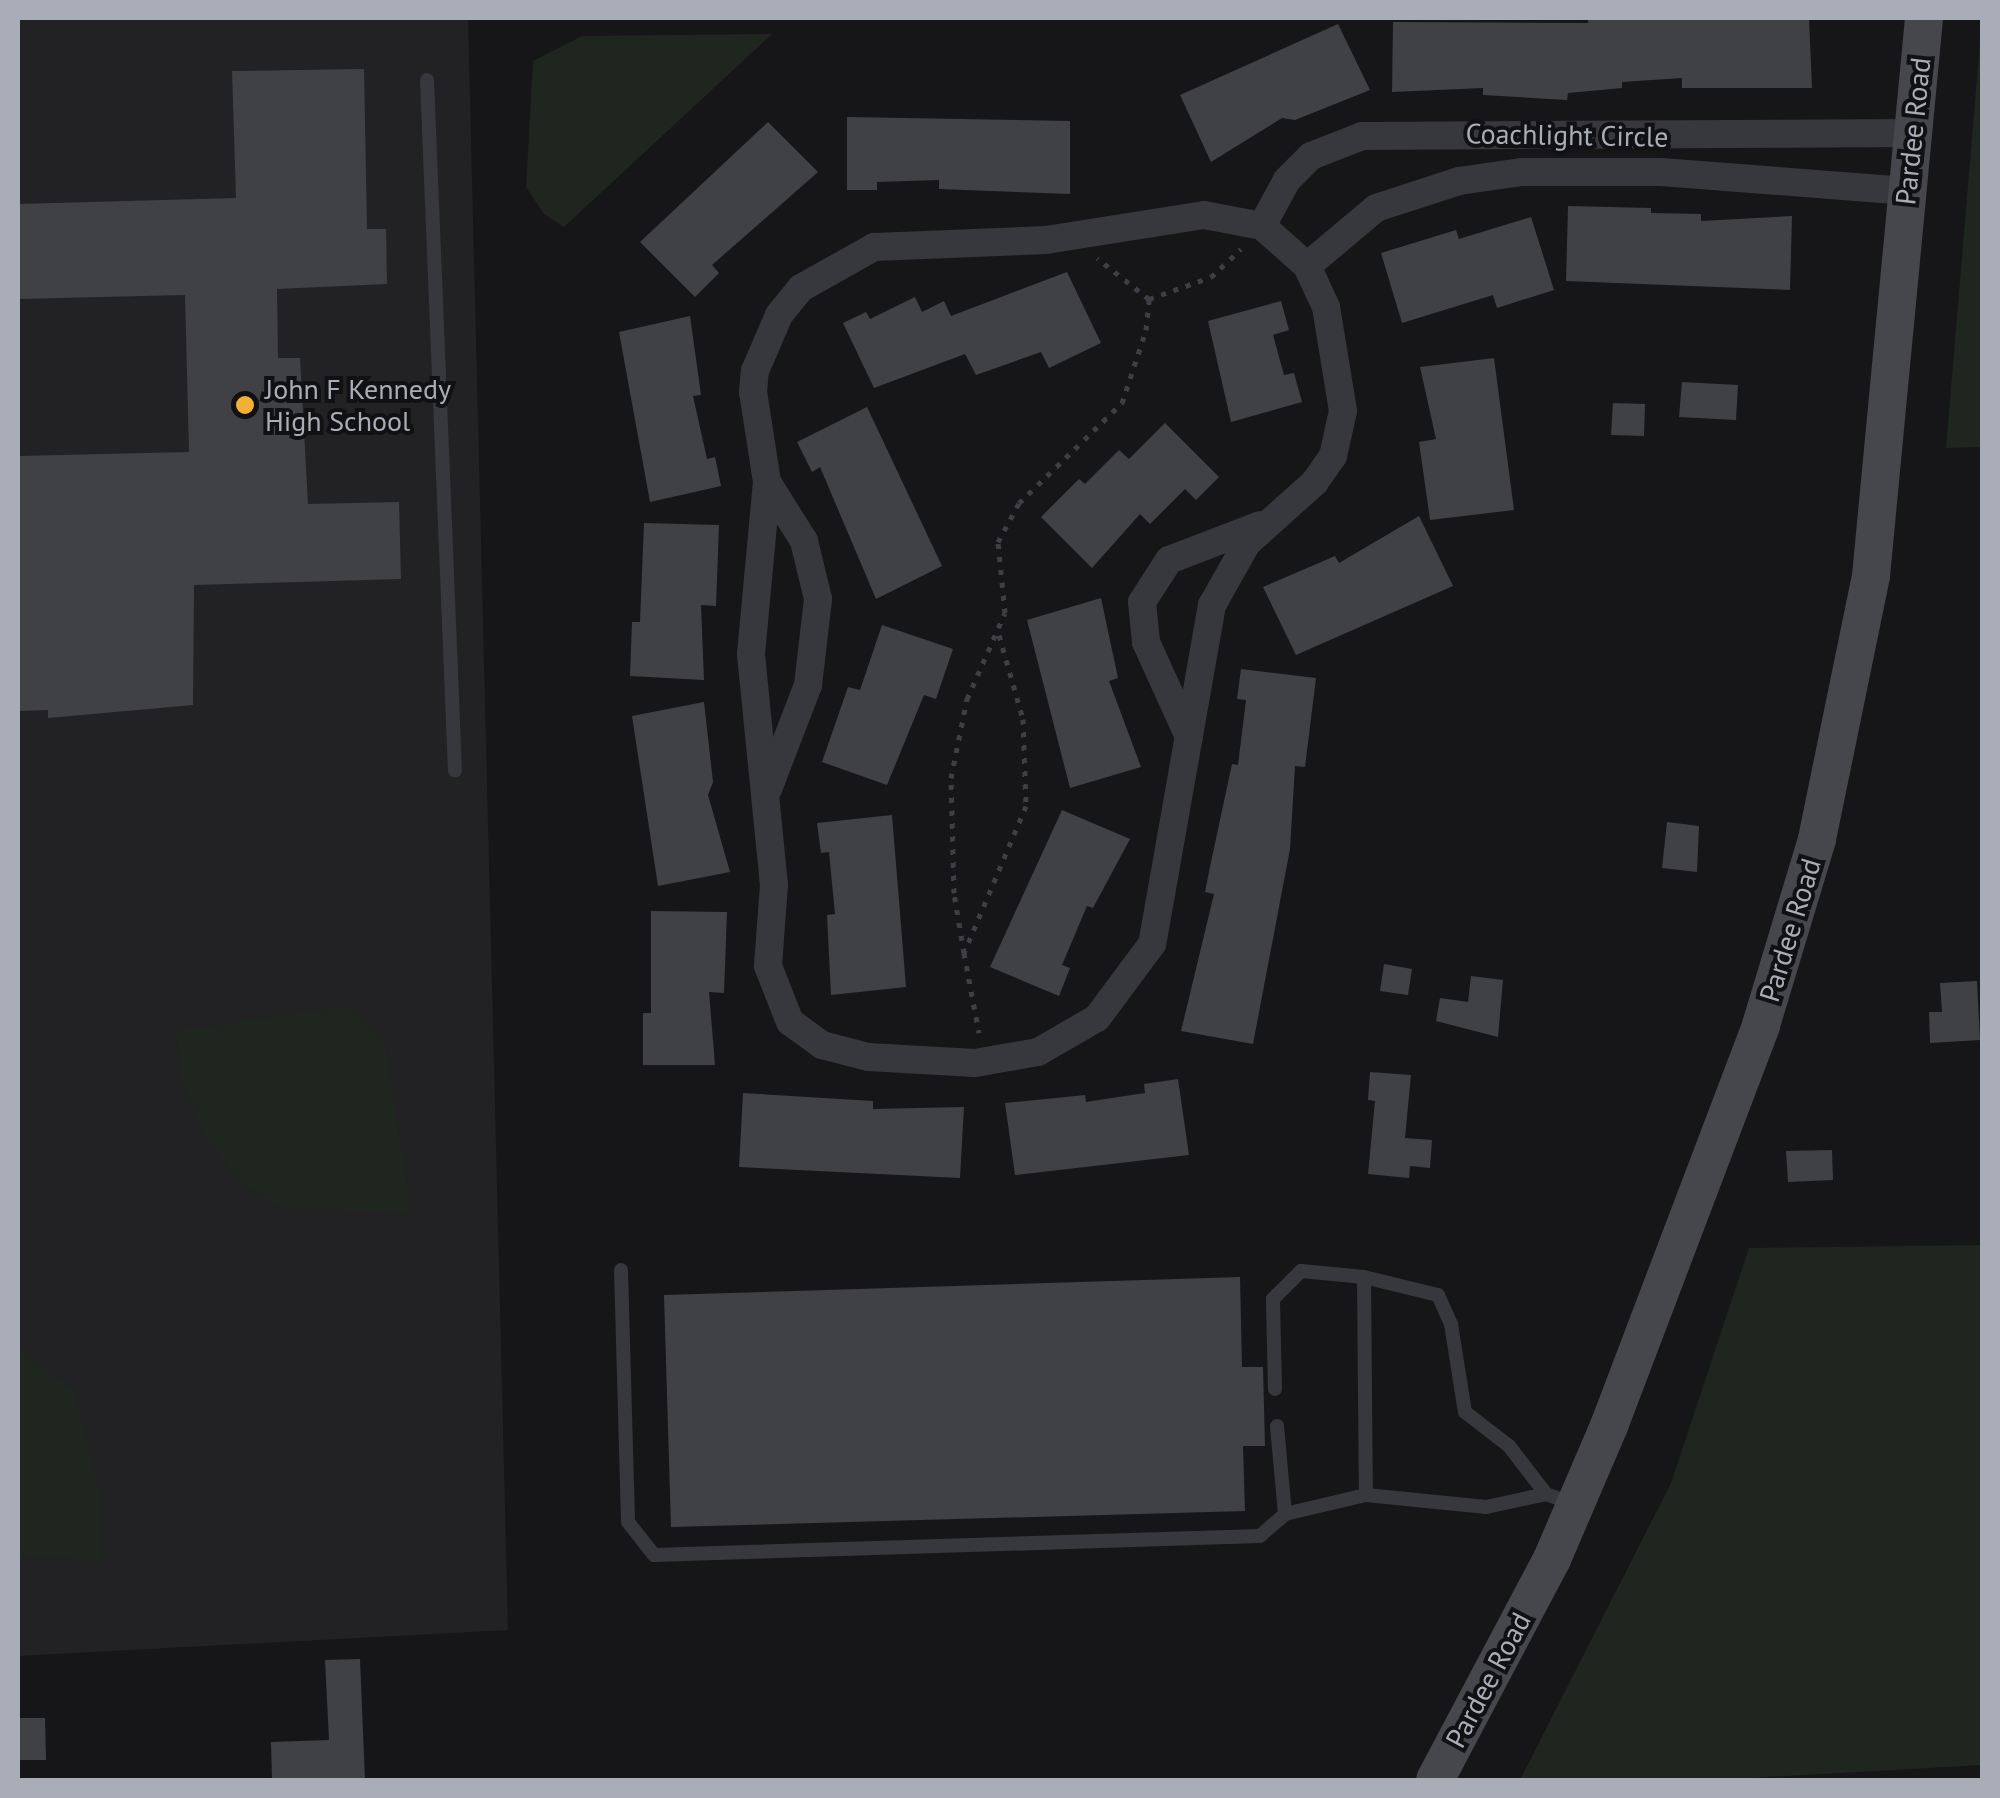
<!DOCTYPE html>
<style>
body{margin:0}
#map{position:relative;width:2000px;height:1798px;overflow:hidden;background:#161618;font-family:"PT Sans",sans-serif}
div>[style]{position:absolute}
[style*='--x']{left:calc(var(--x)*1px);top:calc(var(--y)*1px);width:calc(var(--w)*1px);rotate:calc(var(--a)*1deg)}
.built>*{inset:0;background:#222225}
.green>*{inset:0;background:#1e261f}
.building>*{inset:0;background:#404145}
.path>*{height:5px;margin-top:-2.5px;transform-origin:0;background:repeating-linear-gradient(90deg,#3d3f44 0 5px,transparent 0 13px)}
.service>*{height:14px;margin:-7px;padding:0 7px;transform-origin:7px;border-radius:7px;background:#37383d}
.minor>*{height:28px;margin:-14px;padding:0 14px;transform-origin:14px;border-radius:14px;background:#37383d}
.secondary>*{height:38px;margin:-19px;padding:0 19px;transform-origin:19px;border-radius:19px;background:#45474d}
.dots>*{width:28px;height:28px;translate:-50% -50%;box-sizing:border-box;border:5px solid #111113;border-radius:50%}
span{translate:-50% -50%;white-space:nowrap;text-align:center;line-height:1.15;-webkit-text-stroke:8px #111113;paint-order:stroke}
.street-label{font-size:28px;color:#a8adb8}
.poi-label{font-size:28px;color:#a8adb8}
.left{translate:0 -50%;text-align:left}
.frame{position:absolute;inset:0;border:20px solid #a8adb8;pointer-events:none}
</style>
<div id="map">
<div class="built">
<div style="clip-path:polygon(18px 18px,468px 18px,508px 1630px,18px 1656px)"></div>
</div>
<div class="green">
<div style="clip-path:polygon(1982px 18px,1982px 447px,1946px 448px)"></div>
<div style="clip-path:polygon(772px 34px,564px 227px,544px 214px,526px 187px,533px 61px,582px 36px)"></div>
<div style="clip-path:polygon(352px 1005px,384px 1037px,412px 1214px,280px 1207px,243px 1185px,203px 1135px,180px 1075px,176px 1031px)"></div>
<div style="clip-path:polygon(1982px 1245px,1982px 1765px,1715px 1780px,1520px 1780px,1671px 1483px,1749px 1248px)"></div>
<div style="clip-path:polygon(18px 1345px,75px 1393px,101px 1494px,102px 1561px,18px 1556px)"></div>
</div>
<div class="building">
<div style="clip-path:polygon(1588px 18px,1809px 18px,1812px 88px,1682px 88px,1682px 78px,1622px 82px,1622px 88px,1568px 93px,1567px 100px,1483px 95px,1483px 88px,1392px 92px,1393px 22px,1588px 23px)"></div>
<div style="clip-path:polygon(1338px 24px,1370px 90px,1295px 120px,1282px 118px,1211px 162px,1180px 95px)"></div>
<div style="clip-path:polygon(364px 69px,367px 229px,386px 229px,387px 284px,277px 289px,278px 358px,300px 358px,308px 504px,399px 502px,401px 579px,194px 585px,193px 705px,48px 718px,48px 710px,18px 711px,18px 456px,189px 452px,185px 295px,18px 299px,18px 204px,236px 198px,232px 71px)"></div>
<div style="clip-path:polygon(847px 117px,1070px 121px,1070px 194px,939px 189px,939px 180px,877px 182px,877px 190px,847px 190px)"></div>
<div style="clip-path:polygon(768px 122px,818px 172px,712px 265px,719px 273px,695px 297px,640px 242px)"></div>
<div style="clip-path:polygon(1568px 206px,1651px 208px,1651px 213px,1701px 214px,1701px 221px,1792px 216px,1790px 290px,1566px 281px)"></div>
<div style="clip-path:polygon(1531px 217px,1554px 290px,1497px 308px,1493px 295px,1402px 323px,1381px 253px,1456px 230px,1459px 239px)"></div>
<div style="clip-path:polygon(1067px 272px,1101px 343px,1049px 368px,1041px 352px,976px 375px,965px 354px,874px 388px,843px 323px,866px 312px,870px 319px,915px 297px,922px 312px,944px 301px,951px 316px)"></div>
<div style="clip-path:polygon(1281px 301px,1289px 330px,1273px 335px,1284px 375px,1294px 373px,1302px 402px,1231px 422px,1208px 321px)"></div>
<div style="clip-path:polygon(690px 316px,701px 395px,693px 396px,707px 459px,715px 457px,721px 486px,650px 502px,619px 332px)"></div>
<div style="clip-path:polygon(1494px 358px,1514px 510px,1430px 520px,1419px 442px,1436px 439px,1420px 367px)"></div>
<div style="clip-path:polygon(1682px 382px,1738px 385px,1736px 420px,1679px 417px)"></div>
<div style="clip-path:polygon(1613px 403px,1645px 404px,1644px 436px,1611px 435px)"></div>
<div style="clip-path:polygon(867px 407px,942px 566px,876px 599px,820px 467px,812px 472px,797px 442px)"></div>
<div style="clip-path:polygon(1165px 423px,1219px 477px,1196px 500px,1185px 489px,1150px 524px,1140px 514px,1092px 568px,1041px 517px,1079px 479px,1085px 484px,1119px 450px,1129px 459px)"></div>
<div style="clip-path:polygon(1419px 516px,1453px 586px,1296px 655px,1263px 587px,1335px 556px,1339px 563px)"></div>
<div style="clip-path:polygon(644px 523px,719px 525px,716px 606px,701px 605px,704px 680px,630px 676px,632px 622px,640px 622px)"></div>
<div style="clip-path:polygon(1101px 598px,1118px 678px,1109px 681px,1141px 767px,1070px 788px,1027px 620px)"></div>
<div style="clip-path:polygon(882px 625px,953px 649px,936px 699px,924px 695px,887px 785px,822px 762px,848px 687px,860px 690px)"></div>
<div style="clip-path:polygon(1241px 669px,1316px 678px,1305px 767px,1295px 766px,1290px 849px,1253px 1044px,1181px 1031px,1214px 894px,1205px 892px,1211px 862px,1232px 764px,1238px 765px,1246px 700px,1237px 699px)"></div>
<div style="clip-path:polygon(704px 702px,713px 782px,708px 795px,730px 872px,658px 886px,632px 716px)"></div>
<div style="clip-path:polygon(1062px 810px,1130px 839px,1093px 908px,1087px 906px,1062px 965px,1070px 968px,1059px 996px,990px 967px)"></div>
<div style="clip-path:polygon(892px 815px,906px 987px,831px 995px,827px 915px,835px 914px,829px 852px,821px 853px,817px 823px)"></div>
<div style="clip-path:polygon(1667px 822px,1699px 826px,1697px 872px,1662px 868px)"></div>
<div style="clip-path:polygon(651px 911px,727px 912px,724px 993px,709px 992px,715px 1065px,643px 1065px,643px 1013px,651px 1013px)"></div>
<div style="clip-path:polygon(1384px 964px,1412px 969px,1408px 995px,1380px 991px)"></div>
<div style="clip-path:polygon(1471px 976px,1503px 980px,1498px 1037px,1436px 1021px,1440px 998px,1468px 1002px)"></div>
<div style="clip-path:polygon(1977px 981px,1980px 1040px,1930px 1043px,1929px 1012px,1942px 1012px,1940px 983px)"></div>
<div style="clip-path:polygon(1370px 1072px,1411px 1075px,1405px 1138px,1432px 1140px,1430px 1168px,1410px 1166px,1409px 1178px,1368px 1174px,1375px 1101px,1368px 1100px)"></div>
<div style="clip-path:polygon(1178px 1079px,1189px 1155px,1015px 1175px,1005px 1103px,1085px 1095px,1086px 1102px,1145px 1093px,1144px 1084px)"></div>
<div style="clip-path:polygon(743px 1093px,873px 1101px,873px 1109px,964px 1107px,960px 1178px,739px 1167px)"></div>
<div style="clip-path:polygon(1832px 1150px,1833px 1180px,1788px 1182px,1786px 1151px)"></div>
<div style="clip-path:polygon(1240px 1277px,1242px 1367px,1263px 1367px,1265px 1446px,1243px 1446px,1245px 1511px,671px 1527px,664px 1295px)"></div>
<div style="clip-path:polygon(360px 1659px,365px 1780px,272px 1780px,271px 1742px,329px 1740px,325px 1660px)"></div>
<div style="clip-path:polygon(18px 1718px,45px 1718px,46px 1760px,18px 1760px)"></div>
</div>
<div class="path">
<div style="--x:1149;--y:299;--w:66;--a:-19.5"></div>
<div style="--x:1211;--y:277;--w:41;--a:-43"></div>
<div style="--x:999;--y:635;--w:87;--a:74.1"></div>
<div style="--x:1023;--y:719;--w:87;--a:88"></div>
<div style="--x:1026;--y:806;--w:160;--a:112.9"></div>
<div style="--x:964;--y:953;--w:61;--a:-99.5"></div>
<div style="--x:954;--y:893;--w:115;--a:-91.5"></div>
<div style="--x:951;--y:778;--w:81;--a:-78.6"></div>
<div style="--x:967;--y:699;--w:94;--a:-66.2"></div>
<div style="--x:1005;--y:613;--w:71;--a:-95.6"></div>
<div style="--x:998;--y:542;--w:44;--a:-61.7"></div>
<div style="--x:1019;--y:503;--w:144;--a:-44.2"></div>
<div style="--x:1122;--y:403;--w:77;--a:-71.8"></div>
<div style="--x:1146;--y:330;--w:31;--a:-84"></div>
<div style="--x:1149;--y:299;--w:66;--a:-141.7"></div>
<div style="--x:964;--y:953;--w:81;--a:79.4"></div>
</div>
<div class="service">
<div style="--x:427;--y:80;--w:691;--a:87.68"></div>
<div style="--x:621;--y:1270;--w:252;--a:88.4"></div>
<div style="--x:628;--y:1522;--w:42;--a:51.8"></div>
<div style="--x:654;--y:1555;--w:606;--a:-1.8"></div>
<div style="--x:1260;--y:1536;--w:33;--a:-41"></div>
<div style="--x:1285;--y:1514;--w:83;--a:-13.2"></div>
<div style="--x:1366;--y:1495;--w:121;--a:5.7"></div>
<div style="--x:1486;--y:1507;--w:61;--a:-12.2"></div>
<div style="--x:1546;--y:1494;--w:30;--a:20"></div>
<div style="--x:1364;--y:1277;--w:218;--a:89.5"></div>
<div style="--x:1275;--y:1389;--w:90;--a:-91.3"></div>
<div style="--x:1273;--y:1299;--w:40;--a:-45"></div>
<div style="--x:1301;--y:1271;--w:63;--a:5.4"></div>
<div style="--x:1364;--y:1277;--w:76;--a:13.7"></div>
<div style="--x:1438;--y:1295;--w:32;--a:66"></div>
<div style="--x:1451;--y:1324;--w:89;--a:81"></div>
<div style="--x:1465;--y:1412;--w:56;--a:37.7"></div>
<div style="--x:1509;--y:1446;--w:61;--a:52.4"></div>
<div style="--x:1277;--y:1426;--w:88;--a:84.8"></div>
</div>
<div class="minor">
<div style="--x:1204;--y:215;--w:59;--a:10.7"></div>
<div style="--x:1262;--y:226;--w:60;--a:41.6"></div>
<div style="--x:1307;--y:266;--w:45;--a:65.1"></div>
<div style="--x:1326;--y:307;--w:105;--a:80.7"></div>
<div style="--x:1343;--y:411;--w:46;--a:102.5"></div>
<div style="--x:1333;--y:456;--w:32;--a:125"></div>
<div style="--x:1315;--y:482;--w:91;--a:138.1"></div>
<div style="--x:1247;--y:543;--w:71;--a:119.4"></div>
<div style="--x:1212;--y:605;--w:344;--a:100"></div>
<div style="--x:1152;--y:944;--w:92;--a:126.6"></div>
<div style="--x:1097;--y:1018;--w:68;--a:150"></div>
<div style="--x:1038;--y:1052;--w:64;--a:170.1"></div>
<div style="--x:975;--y:1063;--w:107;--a:-176.8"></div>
<div style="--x:868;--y:1057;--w:48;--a:-165.4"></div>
<div style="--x:822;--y:1045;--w:39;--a:-144"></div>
<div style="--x:790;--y:1022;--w:60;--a:-111.4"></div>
<div style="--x:768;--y:966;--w:81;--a:-85.8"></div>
<div style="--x:774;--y:885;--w:232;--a:-95.7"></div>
<div style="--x:751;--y:654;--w:173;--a:-84.7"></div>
<div style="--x:767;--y:482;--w:91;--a:-98.8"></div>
<div style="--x:753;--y:392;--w:21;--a:-85"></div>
<div style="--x:755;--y:371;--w:61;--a:-66.8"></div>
<div style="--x:779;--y:315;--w:35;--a:-51"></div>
<div style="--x:801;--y:288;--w:84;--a:-29.3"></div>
<div style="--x:874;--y:247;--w:172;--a:-2.3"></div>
<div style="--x:1046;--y:240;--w:160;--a:-9"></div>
<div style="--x:1262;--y:226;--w:52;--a:-61.5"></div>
<div style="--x:1287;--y:180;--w:34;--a:-45"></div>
<div style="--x:1311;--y:156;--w:55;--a:-21.4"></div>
<div style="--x:1362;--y:136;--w:551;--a:-0.31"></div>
<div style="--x:1307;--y:266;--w:90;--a:-40"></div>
<div style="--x:1376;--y:208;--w:87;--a:-18"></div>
<div style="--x:1459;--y:181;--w:64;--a:-8.1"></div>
<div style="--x:1522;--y:172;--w:139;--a:0"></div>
<div style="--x:1661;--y:172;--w:247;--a:4.4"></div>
<div style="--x:767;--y:482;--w:70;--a:57.9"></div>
<div style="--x:804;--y:541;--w:60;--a:76.4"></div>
<div style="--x:818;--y:599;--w:87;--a:96.6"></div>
<div style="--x:808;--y:685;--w:111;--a:111"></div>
<div style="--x:1189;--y:737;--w:104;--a:-114.4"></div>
<div style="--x:1146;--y:642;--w:40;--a:-95.7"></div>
<div style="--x:1142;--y:602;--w:50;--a:-57.3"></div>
<div style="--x:1169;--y:560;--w:97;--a:-21"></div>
</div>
<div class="secondary">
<div style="--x:1435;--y:1780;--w:250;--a:-62.1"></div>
<div style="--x:1552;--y:1559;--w:145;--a:-66.8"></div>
<div style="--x:1609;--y:1426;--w:429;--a:-69.2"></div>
<div style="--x:1761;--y:1025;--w:194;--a:-73.2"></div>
<div style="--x:1817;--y:839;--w:268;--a:-78.4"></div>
<div style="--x:1871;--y:576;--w:561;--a:-84.57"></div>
</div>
<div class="dots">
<div style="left:245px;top:405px;background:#f2b134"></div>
</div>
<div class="street-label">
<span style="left:1913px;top:131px;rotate:-84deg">Pardee Road</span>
<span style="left:1567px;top:135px;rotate:1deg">Coachlight Circle</span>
<span style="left:1790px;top:930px;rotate:-73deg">Pardee Road</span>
<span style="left:1488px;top:1680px;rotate:-62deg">Pardee Road</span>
</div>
<div class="poi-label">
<span class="left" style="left:265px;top:405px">John F Kennedy<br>High School</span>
</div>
<div class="frame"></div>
</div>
